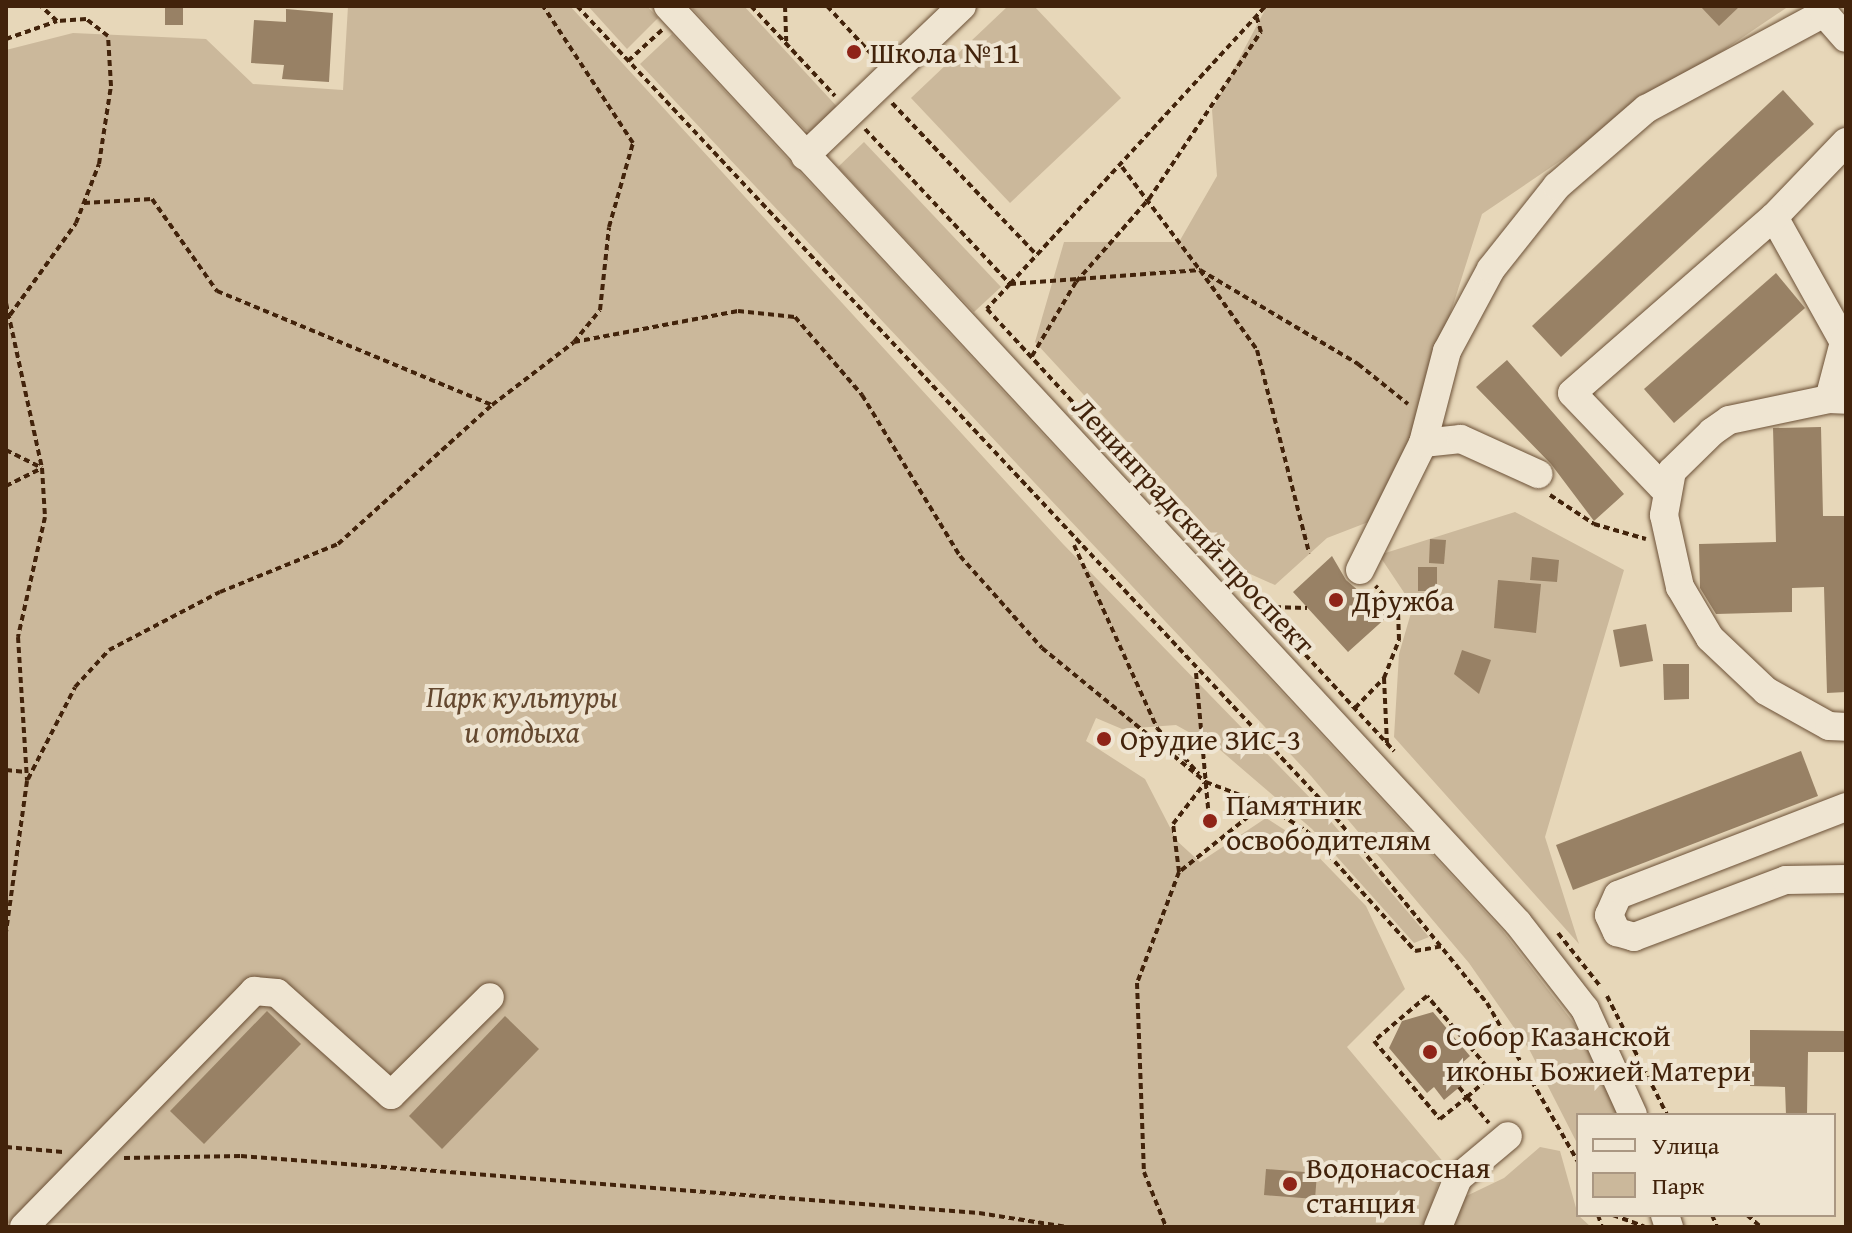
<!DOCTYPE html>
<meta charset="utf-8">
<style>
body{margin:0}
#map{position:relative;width:1852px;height:1233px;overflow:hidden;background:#e7d7b9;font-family:"Gentium Book Plus",serif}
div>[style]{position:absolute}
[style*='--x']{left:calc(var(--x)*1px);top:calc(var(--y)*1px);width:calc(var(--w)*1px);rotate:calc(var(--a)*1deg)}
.green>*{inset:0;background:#cbb89b}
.building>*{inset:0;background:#988165}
.path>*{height:4px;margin-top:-2px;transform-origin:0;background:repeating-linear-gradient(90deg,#42230b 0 6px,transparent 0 10px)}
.roads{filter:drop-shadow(0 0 2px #6b5036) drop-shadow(0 0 2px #6b5036)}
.minor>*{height:28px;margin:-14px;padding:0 14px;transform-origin:14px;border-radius:14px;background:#efe5d2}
.dots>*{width:22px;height:22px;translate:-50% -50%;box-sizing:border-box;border:4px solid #efe5d2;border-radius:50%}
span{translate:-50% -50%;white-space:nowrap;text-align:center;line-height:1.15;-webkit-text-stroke:8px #efe5d2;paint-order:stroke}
.poi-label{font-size:30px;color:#42230b}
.left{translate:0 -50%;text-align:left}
.street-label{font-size:30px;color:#42230b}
.park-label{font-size:30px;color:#64482f;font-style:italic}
.frame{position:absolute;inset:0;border:8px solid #42230b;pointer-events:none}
.legend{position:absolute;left:1576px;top:1113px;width:260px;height:104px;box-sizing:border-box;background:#efe5d2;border:2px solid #aa9782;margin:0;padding:10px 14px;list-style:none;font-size:24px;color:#42230b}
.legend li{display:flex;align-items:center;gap:16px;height:40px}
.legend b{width:40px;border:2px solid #aa9782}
</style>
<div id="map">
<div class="green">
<div style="clip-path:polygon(348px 6px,570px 6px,1063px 544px,1317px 805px,1429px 937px,1414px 943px,1312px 829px,1219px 749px,1176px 725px,1122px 729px,1096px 718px,1086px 741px,1145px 779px,1177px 841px,1200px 862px,1266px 818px,1305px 843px,1366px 906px,1405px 989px,1347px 1047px,1445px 1164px,1424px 1227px,6px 1223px,6px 50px,73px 33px,206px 39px,253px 84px,343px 90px)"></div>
<div style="clip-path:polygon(588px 6px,647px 6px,658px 18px,627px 49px)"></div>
<div style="clip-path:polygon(690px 6px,744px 6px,842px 112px,813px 133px,805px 130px)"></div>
<div style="clip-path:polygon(1008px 6px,1034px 6px,1121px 98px,1010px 203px,911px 98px)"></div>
<div style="clip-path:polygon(1267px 6px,1789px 6px,1482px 214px,1413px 431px,1371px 521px,1327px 538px,1275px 585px,1248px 573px,1035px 342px,1064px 242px,1179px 242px,1217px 176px,1212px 110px)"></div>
<div style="clip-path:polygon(672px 34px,1502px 930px,1589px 1043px,1620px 1115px,1578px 1115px,1578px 1145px,1529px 1049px,1469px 963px,1311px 776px,640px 64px)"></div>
<div style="clip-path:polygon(864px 142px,1001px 287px,974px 312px,838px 167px)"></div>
<div style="clip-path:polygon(1515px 512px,1624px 570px,1545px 837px,1579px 944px,1394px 737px,1399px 654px,1413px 606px,1379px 555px)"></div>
<div style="clip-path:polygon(1540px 1147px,1560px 1151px,1578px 1215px,1591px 1227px,1449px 1227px,1458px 1200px,1504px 1178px)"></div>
</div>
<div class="building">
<div style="clip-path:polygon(165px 6px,183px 6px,183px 25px,165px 25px)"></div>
<div style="clip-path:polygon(1700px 6px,1740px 6px,1719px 26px)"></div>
<div style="clip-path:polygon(286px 9px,333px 13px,329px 82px,282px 79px,284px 65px,251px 63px,254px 20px,286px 22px)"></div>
<div style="clip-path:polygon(1783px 90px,1814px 124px,1561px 357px,1532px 326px)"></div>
<div style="clip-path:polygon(1776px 273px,1805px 308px,1674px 423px,1644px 389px)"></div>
<div style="clip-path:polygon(1507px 360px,1624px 494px,1594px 521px,1551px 464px,1476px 387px)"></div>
<div style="clip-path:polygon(1821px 427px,1823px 516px,1846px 516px,1846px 692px,1827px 693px,1824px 587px,1792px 588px,1792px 612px,1716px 614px,1700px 588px,1699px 544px,1776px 542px,1773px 428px)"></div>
<div style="clip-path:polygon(1430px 539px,1446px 540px,1444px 564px,1429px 563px)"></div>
<div style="clip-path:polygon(1332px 556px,1346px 580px,1388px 616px,1348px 652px,1293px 592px)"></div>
<div style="clip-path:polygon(1532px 557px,1559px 560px,1557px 582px,1530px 580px)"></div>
<div style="clip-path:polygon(1418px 567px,1437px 567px,1437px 591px,1418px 591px)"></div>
<div style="clip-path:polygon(1498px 580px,1541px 584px,1536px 633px,1494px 628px)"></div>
<div style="clip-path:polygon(1646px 624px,1653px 661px,1620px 667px,1613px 630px)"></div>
<div style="clip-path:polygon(1462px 650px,1491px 660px,1479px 694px,1454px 674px)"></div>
<div style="clip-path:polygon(1663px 664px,1689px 664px,1689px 699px,1664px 700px)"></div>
<div style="clip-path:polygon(1801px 751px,1818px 796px,1573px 890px,1556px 845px)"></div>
<div style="clip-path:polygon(267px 1011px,301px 1044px,204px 1144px,170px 1111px)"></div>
<div style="clip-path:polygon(1433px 1012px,1470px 1056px,1463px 1062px,1474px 1075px,1444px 1100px,1434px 1087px,1427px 1093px,1389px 1048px,1402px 1021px)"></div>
<div style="clip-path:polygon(505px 1016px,539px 1049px,442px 1149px,409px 1116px)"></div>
<div style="clip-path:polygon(1750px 1030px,1846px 1031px,1846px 1052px,1808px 1052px,1807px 1115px,1786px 1115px,1785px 1087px,1750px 1086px)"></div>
<div style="clip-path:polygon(1266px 1169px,1317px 1173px,1315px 1199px,1264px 1195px)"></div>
</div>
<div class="path">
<div style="--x:577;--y:6;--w:1091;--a:46.86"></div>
<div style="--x:1323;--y:802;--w:259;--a:50.8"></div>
<div style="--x:1487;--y:1003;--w:183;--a:60.2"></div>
<div style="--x:751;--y:6;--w:123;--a:47"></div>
<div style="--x:785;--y:6;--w:35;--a:88"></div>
<div style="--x:827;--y:6;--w:69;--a:47.3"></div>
<div style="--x:6;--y:39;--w:54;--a:-19.4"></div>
<div style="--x:628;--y:61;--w:46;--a:-42.4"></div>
<div style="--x:892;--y:103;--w:210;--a:46.4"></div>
<div style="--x:865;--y:129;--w:212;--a:46.9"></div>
<div style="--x:1010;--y:284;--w:34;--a:133"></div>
<div style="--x:987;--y:309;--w:601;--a:47.36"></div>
<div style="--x:1122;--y:167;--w:129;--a:52.9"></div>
<div style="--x:1200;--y:270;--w:184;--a:30.7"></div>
<div style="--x:1358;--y:364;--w:64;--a:38.7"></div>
<div style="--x:84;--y:203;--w:68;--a:-3.4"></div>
<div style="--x:152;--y:199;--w:113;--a:54.8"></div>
<div style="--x:217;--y:291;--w:298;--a:22.5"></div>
<div style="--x:492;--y:405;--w:103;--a:-37.5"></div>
<div style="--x:574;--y:342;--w:41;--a:-50.9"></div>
<div style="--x:600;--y:310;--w:83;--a:-83.8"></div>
<div style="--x:609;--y:227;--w:87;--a:-74.1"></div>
<div style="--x:633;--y:143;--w:164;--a:-123.3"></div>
<div style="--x:1010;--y:284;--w:191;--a:-4.2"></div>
<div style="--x:1200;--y:270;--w:98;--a:54.5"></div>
<div style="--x:1257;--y:350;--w:210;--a:75.6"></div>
<div style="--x:1010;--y:284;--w:378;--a:-47.4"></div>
<div style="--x:6;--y:303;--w:169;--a:77.7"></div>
<div style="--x:42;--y:468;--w:49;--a:86.5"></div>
<div style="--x:45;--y:517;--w:123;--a:102.7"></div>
<div style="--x:18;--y:637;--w:144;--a:86.4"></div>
<div style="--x:27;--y:781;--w:152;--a:97.9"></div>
<div style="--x:10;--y:315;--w:113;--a:-54.3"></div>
<div style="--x:76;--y:223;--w:63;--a:-68.7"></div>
<div style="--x:99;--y:164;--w:79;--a:-81.3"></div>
<div style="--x:111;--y:86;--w:50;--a:-93.4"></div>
<div style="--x:108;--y:36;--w:28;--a:-142"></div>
<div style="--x:86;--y:19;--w:29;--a:176"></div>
<div style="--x:57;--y:21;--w:22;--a:-137"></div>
<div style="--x:574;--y:342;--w:167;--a:-10.7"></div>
<div style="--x:738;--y:311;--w:57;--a:6"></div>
<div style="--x:795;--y:317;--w:103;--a:49.3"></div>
<div style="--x:862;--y:395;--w:188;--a:58.7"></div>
<div style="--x:960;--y:556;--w:123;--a:48.3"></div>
<div style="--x:1042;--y:648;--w:212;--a:39.3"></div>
<div style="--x:1206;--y:782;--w:62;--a:20.8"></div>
<div style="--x:1264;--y:804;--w:109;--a:141.3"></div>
<div style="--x:1179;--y:872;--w:119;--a:110.7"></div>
<div style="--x:1137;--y:983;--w:189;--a:87.9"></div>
<div style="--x:1144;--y:1172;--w:59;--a:68.2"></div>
<div style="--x:1032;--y:356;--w:86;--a:-59.3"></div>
<div style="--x:1076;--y:282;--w:111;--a:-48.7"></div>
<div style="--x:1149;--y:199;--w:201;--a:-56.2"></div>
<div style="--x:1261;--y:32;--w:15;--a:-106"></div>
<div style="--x:6;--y:450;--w:40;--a:26.6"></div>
<div style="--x:6;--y:486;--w:40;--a:-26.6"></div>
<div style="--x:1550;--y:495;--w:53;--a:33.4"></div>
<div style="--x:1594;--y:524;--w:54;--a:16.1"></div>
<div style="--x:1074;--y:545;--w:201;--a:65.6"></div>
<div style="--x:1157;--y:728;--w:62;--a:47.6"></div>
<div style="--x:1265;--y:607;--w:42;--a:1.4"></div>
<div style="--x:1196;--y:673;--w:136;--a:84.9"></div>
<div style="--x:1384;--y:678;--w:65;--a:87.4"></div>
<div style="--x:1355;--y:708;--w:42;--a:-46"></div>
<div style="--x:1384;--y:678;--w:41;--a:-68.5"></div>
<div style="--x:1399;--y:640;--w:30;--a:-92"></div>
<div style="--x:1398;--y:610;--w:33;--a:-133"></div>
<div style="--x:6;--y:770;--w:20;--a:6"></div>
<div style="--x:28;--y:779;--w:103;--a:-62.9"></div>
<div style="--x:75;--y:687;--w:50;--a:-47.4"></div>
<div style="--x:109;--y:650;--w:125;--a:-27.6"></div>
<div style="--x:220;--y:592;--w:127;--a:-22.1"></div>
<div style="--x:338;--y:544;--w:207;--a:-42.1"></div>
<div style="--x:1264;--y:804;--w:52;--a:32.5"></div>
<div style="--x:1308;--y:832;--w:160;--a:48"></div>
<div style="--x:1415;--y:951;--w:28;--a:-10"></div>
<div style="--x:1179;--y:872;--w:48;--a:-97.1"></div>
<div style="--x:1173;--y:824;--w:51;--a:-52.2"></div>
<div style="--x:1558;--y:933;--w:68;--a:51.6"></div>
<div style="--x:1607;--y:996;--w:133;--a:63.2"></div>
<div style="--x:1459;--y:1087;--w:13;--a:51"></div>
<div style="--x:1467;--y:1097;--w:35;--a:-41"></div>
<div style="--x:1493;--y:1074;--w:102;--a:-130.2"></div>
<div style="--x:1427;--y:996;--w:70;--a:139.7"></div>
<div style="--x:1374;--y:1041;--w:102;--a:49.8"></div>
<div style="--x:1440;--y:1119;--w:35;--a:-39"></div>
<div style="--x:1467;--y:1097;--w:34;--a:50"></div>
<div style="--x:6;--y:1147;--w:57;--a:5"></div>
<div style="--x:124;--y:1158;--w:117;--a:-1"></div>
<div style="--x:241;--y:1156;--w:740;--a:4.42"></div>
<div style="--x:979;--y:1213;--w:89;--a:9"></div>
<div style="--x:1598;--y:1215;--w:13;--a:72"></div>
<div style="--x:1613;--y:1215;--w:33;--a:20"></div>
<div style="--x:1712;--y:1215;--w:13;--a:67"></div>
<div style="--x:1747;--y:1215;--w:18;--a:41"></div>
</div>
<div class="roads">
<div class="minor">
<div style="--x:668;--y:6;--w:1250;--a:47.17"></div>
<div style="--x:1518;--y:923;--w:109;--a:52.1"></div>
<div style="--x:1585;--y:1009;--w:116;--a:65.6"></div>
<div style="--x:1846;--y:142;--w:104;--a:133.8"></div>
<div style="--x:1774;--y:217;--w:143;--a:60.8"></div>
<div style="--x:1844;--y:342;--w:59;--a:104.7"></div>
<div style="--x:1829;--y:399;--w:17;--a:3"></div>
<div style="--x:805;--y:156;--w:217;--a:-43.7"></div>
<div style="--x:1829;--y:399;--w:102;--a:168.1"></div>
<div style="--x:1729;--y:420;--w:21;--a:145"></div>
<div style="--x:1712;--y:432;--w:56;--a:135.7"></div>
<div style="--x:1672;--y:471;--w:45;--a:100.3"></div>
<div style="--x:1664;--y:515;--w:74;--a:77.5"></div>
<div style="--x:1680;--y:587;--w:59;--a:59.5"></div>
<div style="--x:1710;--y:638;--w:77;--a:43.4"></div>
<div style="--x:1766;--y:691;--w:72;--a:29.1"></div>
<div style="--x:1829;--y:726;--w:17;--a:3"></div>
<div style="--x:1423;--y:443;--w:95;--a:-75.4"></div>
<div style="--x:1447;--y:351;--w:93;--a:-61.8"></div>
<div style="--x:1491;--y:269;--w:106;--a:-51.5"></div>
<div style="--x:1557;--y:186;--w:118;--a:-40.9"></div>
<div style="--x:1646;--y:109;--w:202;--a:-28.3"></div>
<div style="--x:1824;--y:13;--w:33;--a:49"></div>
<div style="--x:1665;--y:490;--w:134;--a:-133.8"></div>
<div style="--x:1572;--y:393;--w:268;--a:-41.1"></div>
<div style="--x:1360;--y:570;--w:142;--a:-63.6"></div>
<div style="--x:1423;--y:443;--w:38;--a:-6"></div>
<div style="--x:1461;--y:439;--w:85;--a:24.4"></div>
<div style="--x:1846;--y:807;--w:244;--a:158.9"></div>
<div style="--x:1618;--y:895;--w:22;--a:114"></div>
<div style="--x:1609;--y:915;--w:19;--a:65"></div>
<div style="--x:1617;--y:932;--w:18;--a:16"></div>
<div style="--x:1634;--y:937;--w:162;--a:-20.6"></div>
<div style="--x:1786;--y:880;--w:60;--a:-1"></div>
<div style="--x:1665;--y:1215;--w:13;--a:72"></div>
<div style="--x:24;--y:1227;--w:330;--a:-45.7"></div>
<div style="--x:254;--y:991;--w:23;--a:5"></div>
<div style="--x:277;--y:993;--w:153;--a:41.8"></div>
<div style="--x:391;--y:1095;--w:139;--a:-44.7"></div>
<div style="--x:1438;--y:1227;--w:53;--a:-67.8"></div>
<div style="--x:1458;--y:1178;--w:65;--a:-40"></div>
</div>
</div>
<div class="dots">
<div style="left:854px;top:52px;background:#8f2418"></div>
<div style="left:1336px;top:600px;background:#8f2418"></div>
<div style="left:1104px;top:739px;background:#8f2418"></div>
<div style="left:1210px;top:821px;background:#8f2418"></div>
<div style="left:1430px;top:1052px;background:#8f2418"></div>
<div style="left:1290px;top:1184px;background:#8f2418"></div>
</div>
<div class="poi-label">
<span class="left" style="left:870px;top:52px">Школа №11</span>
<span class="left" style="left:1352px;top:600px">Дружба</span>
<span class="left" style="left:1120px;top:739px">Орудие ЗИС-3</span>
<span class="left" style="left:1226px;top:821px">Памятник<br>освободителям</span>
<span class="left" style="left:1446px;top:1052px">Собор Казанской<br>иконы Божией Матери</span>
<span class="left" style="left:1306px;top:1184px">Водонасосная<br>станция</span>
</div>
<div class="street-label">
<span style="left:1194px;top:525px;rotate:47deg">Ленинградский проспект</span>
</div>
<div class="park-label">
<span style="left:522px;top:713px">Парк культуры<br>и отдыха</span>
</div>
<div class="frame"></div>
<ul class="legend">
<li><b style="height:10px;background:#efe5d2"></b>Улица</li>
<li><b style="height:22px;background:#cbb89b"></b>Парк</li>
</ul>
</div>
